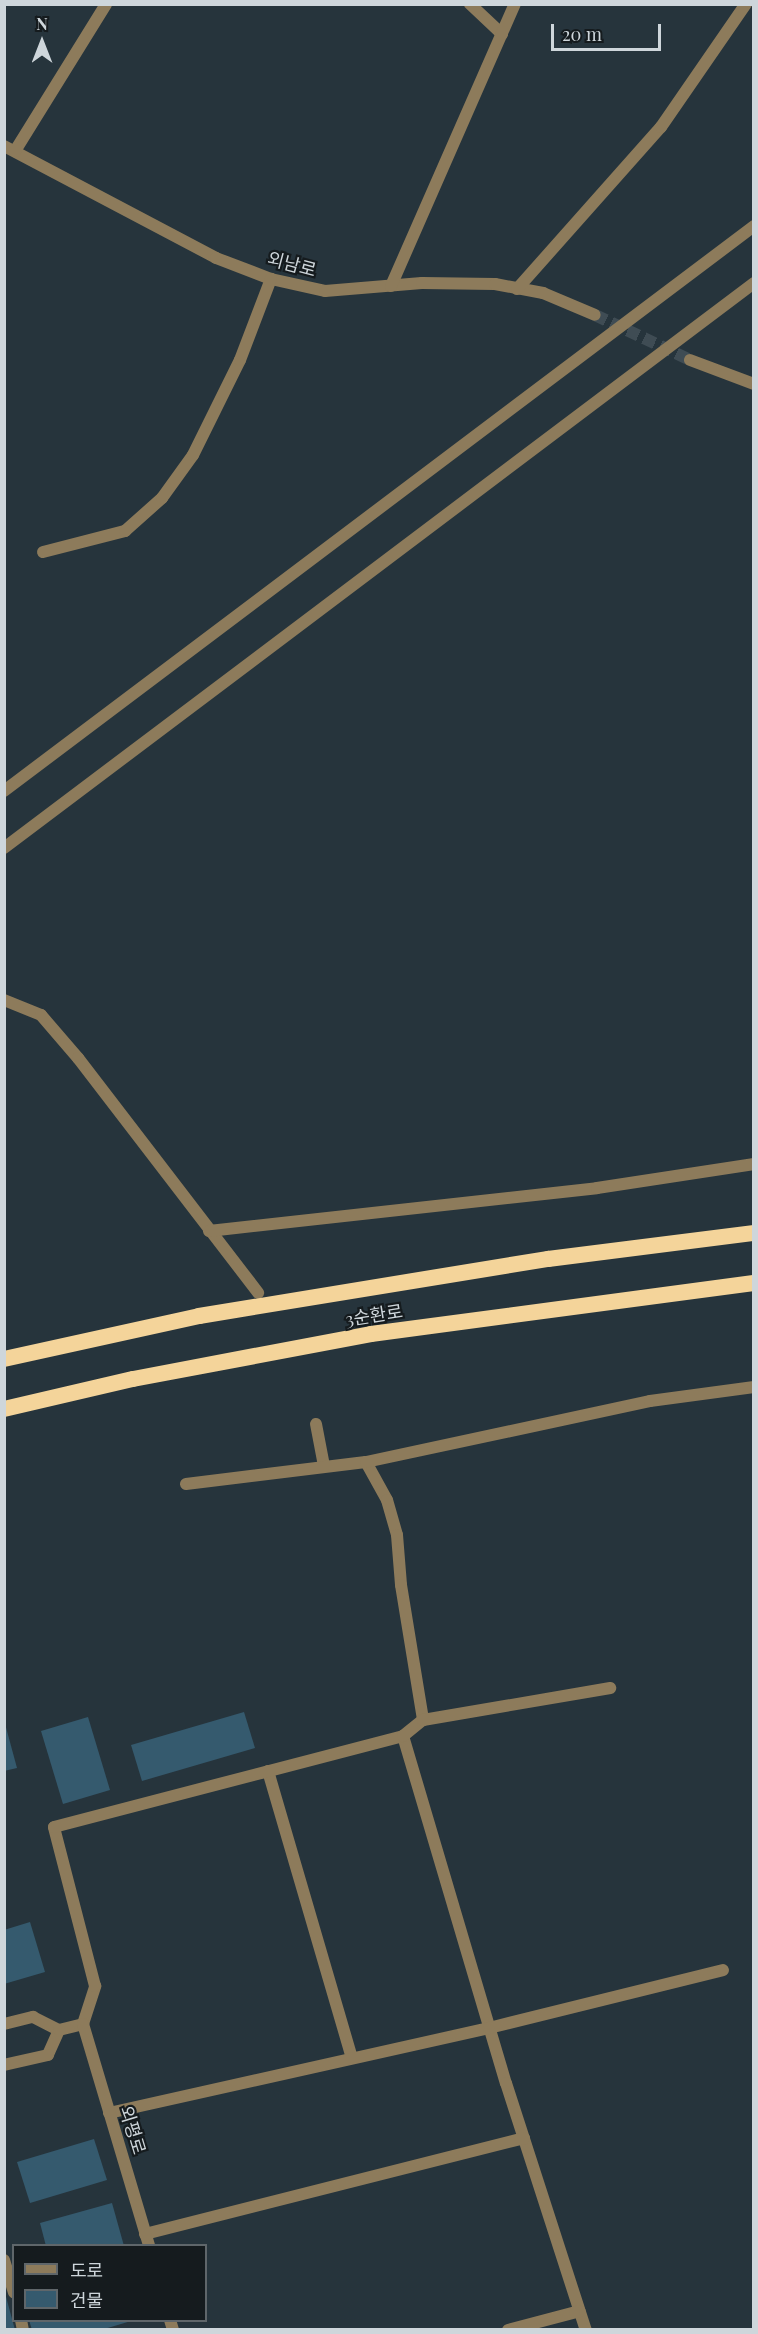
<!DOCTYPE html>
<meta charset="utf-8">
<style>
body{margin:0}
#map{position:relative;width:758px;height:2334px;overflow:hidden;background:#26343c;font-family:"Playfair Display","Noto Sans KR",serif}
div>[style]{position:absolute}
[style*='--x']{left:calc(var(--x)*1px);top:calc(var(--y)*1px);width:calc(var(--w)*1px);rotate:calc(var(--a)*1deg)}
.building>*{inset:0;background:#355a6e}
.minor-tunnel>*{height:12px;margin-top:-6px;transform-origin:0;background:repeating-linear-gradient(90deg,#3f4c54 0 12px,transparent 0 18px)}
.service>*{height:12px;margin:-6px;padding:0 6px;transform-origin:6px;border-radius:6px;background:#8d7b5b}
.minor>*{height:12px;margin:-6px;padding:0 6px;transform-origin:6px;border-radius:6px;background:#8d7b5b}
.tertiary>*{height:12px;margin:-6px;padding:0 6px;transform-origin:6px;border-radius:6px;background:#8d7b5b}
.trunk>*{height:16px;margin:-8px;padding:0 8px;transform-origin:8px;border-radius:8px;background:#f4d49a}
span{translate:-50% -50%;white-space:nowrap;text-align:center;line-height:1.15;-webkit-text-stroke:4.5px #151b1e;paint-order:stroke}
.street-label{font-size:18px;color:#ced6db}
.frame{position:absolute;inset:0;border:6px solid #ced6db;pointer-events:none}
.legend{position:absolute;left:12px;top:2244px;width:195px;height:78px;box-sizing:border-box;background:#151b1e;border:2px solid #5f666a;margin:0;padding:8px 10px;list-style:none;font-size:18px;color:#ced6db}
.legend li{display:flex;align-items:center;gap:12px;height:30px}
.legend b{width:30px;border:2px solid #5f666a}
.north{position:absolute;left:12px;top:12px;width:60px;height:60px;-webkit-text-stroke:4px #151b1e;paint-order:stroke;rotate:0deg;font-size:16px;font-weight:700;line-height:24px;text-align:center;color:#ced6db}
.north::after{content:'';display:block;margin:auto;width:21px;height:27px;background:#ced6db;clip-path:polygon(50% 0,100% 100%,50% 72%,0 100%)}
.scale{position:absolute;left:551px;top:24px;width:110px;height:27px;box-sizing:border-box;border:3px solid #ced6db;border-top:0;padding-left:8px;font-size:18px;line-height:21px;white-space:nowrap;color:#ced6db;-webkit-text-stroke:4px #151b1e;paint-order:stroke}
</style>
<div id="map">
<div class="building">
<div style="clip-path:polygon(244px 1712px,255px 1748px,142px 1781px,131px 1745px)"></div>
<div style="clip-path:polygon(88px 1717px,110px 1790px,63px 1804px,41px 1731px)"></div>
<div style="clip-path:polygon(4px 1720px,17px 1768px,4px 1771px)"></div>
<div style="clip-path:polygon(30px 1922px,45px 1972px,4px 1984px,4px 1930px)"></div>
<div style="clip-path:polygon(94px 2139px,107px 2180px,30px 2203px,17px 2162px)"></div>
<div style="clip-path:polygon(112px 2203px,124px 2246px,46px 2246px,40px 2223px)"></div>
<div style="clip-path:polygon(5px 2293px,15px 2330px,4px 2330px)"></div>
<div style="clip-path:polygon(29px 2320px,131px 2320px,131px 2321px,101px 2330px,32px 2330px)"></div>
</div>
<div class="minor-tunnel">
<div style="--x:595;--y:315;--w:105;--a:25.3"></div>
</div>
<div class="service">
<div style="--x:4;--y:1000;--w:40;--a:22"></div>
<div style="--x:41;--y:1015;--w:57;--a:49.3"></div>
<div style="--x:78;--y:1058;--w:296;--a:52.5"></div>
<div style="--x:209;--y:1231;--w:390;--a:-6.3"></div>
<div style="--x:597;--y:1188;--w:159;--a:-8.7"></div>
<div style="--x:316;--y:1424;--w:43;--a:79.2"></div>
<div style="--x:366;--y:1462;--w:43;--a:61.1"></div>
<div style="--x:387;--y:1500;--w:36;--a:74"></div>
<div style="--x:397;--y:1535;--w:50;--a:85.4"></div>
<div style="--x:401;--y:1585;--w:137;--a:80.7"></div>
<div style="--x:186;--y:1484;--w:181;--a:-7"></div>
<div style="--x:366;--y:1462;--w:290;--a:-12.1"></div>
<div style="--x:650;--y:1401;--w:105;--a:-7.7"></div>
<div style="--x:403;--y:1736;--w:362;--a:73.5"></div>
<div style="--x:506;--y:2083;--w:260;--a:72.1"></div>
<div style="--x:268;--y:1771;--w:299;--a:73.7"></div>
<div style="--x:83;--y:2024;--w:40;--a:-72"></div>
<div style="--x:95;--y:1986;--w:164;--a:-104.5"></div>
<div style="--x:54;--y:1827;--w:361;--a:-14.6"></div>
<div style="--x:403;--y:1736;--w:26;--a:-39"></div>
<div style="--x:423;--y:1720;--w:190;--a:-9.7"></div>
<div style="--x:109;--y:2113;--w:389;--a:-12.6"></div>
<div style="--x:489;--y:2028;--w:241;--a:-13.9"></div>
<div style="--x:145;--y:2234;--w:391;--a:-14.2"></div>
<div style="--x:4;--y:2260;--w:34;--a:73"></div>
<div style="--x:21;--y:2320;--w:10;--a:79"></div>
<div style="--x:508;--y:2330;--w:74;--a:-14.8"></div>
</div>
<div class="minor">
<div style="--x:470;--y:4;--w:44;--a:43.2"></div>
<div style="--x:4;--y:146;--w:240;--a:27.8"></div>
<div style="--x:216;--y:258;--w:59;--a:20.9"></div>
<div style="--x:271;--y:279;--w:55;--a:12.5"></div>
<div style="--x:325;--y:291;--w:97;--a:-4.7"></div>
<div style="--x:422;--y:283;--w:73;--a:0.8"></div>
<div style="--x:495;--y:284;--w:49;--a:10.6"></div>
<div style="--x:543;--y:293;--w:56;--a:22.9"></div>
<div style="--x:15;--y:151;--w:173;--a:-58.2"></div>
<div style="--x:391;--y:286;--w:308;--a:-66.3"></div>
<div style="--x:517;--y:289;--w:217;--a:-48.4"></div>
<div style="--x:661;--y:127;--w:150;--a:-55.4"></div>
<div style="--x:690;--y:360;--w:68;--a:20.6"></div>
<div style="--x:43;--y:552;--w:85;--a:-14.4"></div>
<div style="--x:125;--y:531;--w:50;--a:-41.7"></div>
<div style="--x:162;--y:498;--w:53;--a:-54.2"></div>
<div style="--x:193;--y:455;--w:106;--a:-63.7"></div>
<div style="--x:240;--y:360;--w:87;--a:-69.1"></div>
<div style="--x:4;--y:2024;--w:30;--a:-14"></div>
<div style="--x:33;--y:2017;--w:29;--a:27"></div>
<div style="--x:59;--y:2030;--w:27;--a:114"></div>
<div style="--x:48;--y:2055;--w:45;--a:167.2"></div>
<div style="--x:59;--y:2030;--w:25;--a:-14"></div>
<div style="--x:83;--y:2024;--w:232;--a:73.4"></div>
<div style="--x:170;--y:2320;--w:10;--a:73"></div>
</div>
<div class="tertiary">
<div style="--x:4;--y:791;--w:939;--a:-36.99"></div>
<div style="--x:4;--y:848;--w:939;--a:-36.99"></div>
</div>
<div class="trunk">
<div style="--x:4;--y:1359;--w:200;--a:-12.4"></div>
<div style="--x:199;--y:1316;--w:354;--a:-9.3"></div>
<div style="--x:548;--y:1259;--w:208;--a:-7.2"></div>
<div style="--x:4;--y:1409;--w:132;--a:-13.1"></div>
<div style="--x:133;--y:1379;--w:242;--a:-10.7"></div>
<div style="--x:371;--y:1334;--w:386;--a:-7.6"></div>
</div>
<div class="street-label">
<span style="left:292px;top:264px;rotate:15deg">외남로</span>
<span style="left:374px;top:1315px;rotate:-9deg">3순환로</span>
<span style="left:133px;top:2130px;rotate:73deg">외평로</span>
</div>
<div class="frame"></div>
<ul class="legend">
<li><b style="height:8px;background:#8d7b5b"></b>도로</li>
<li><b style="height:16px;background:#355a6e"></b>건물</li>
</ul>
<div class="north">N</div>
<div class="scale">20 m</div>
</div>
